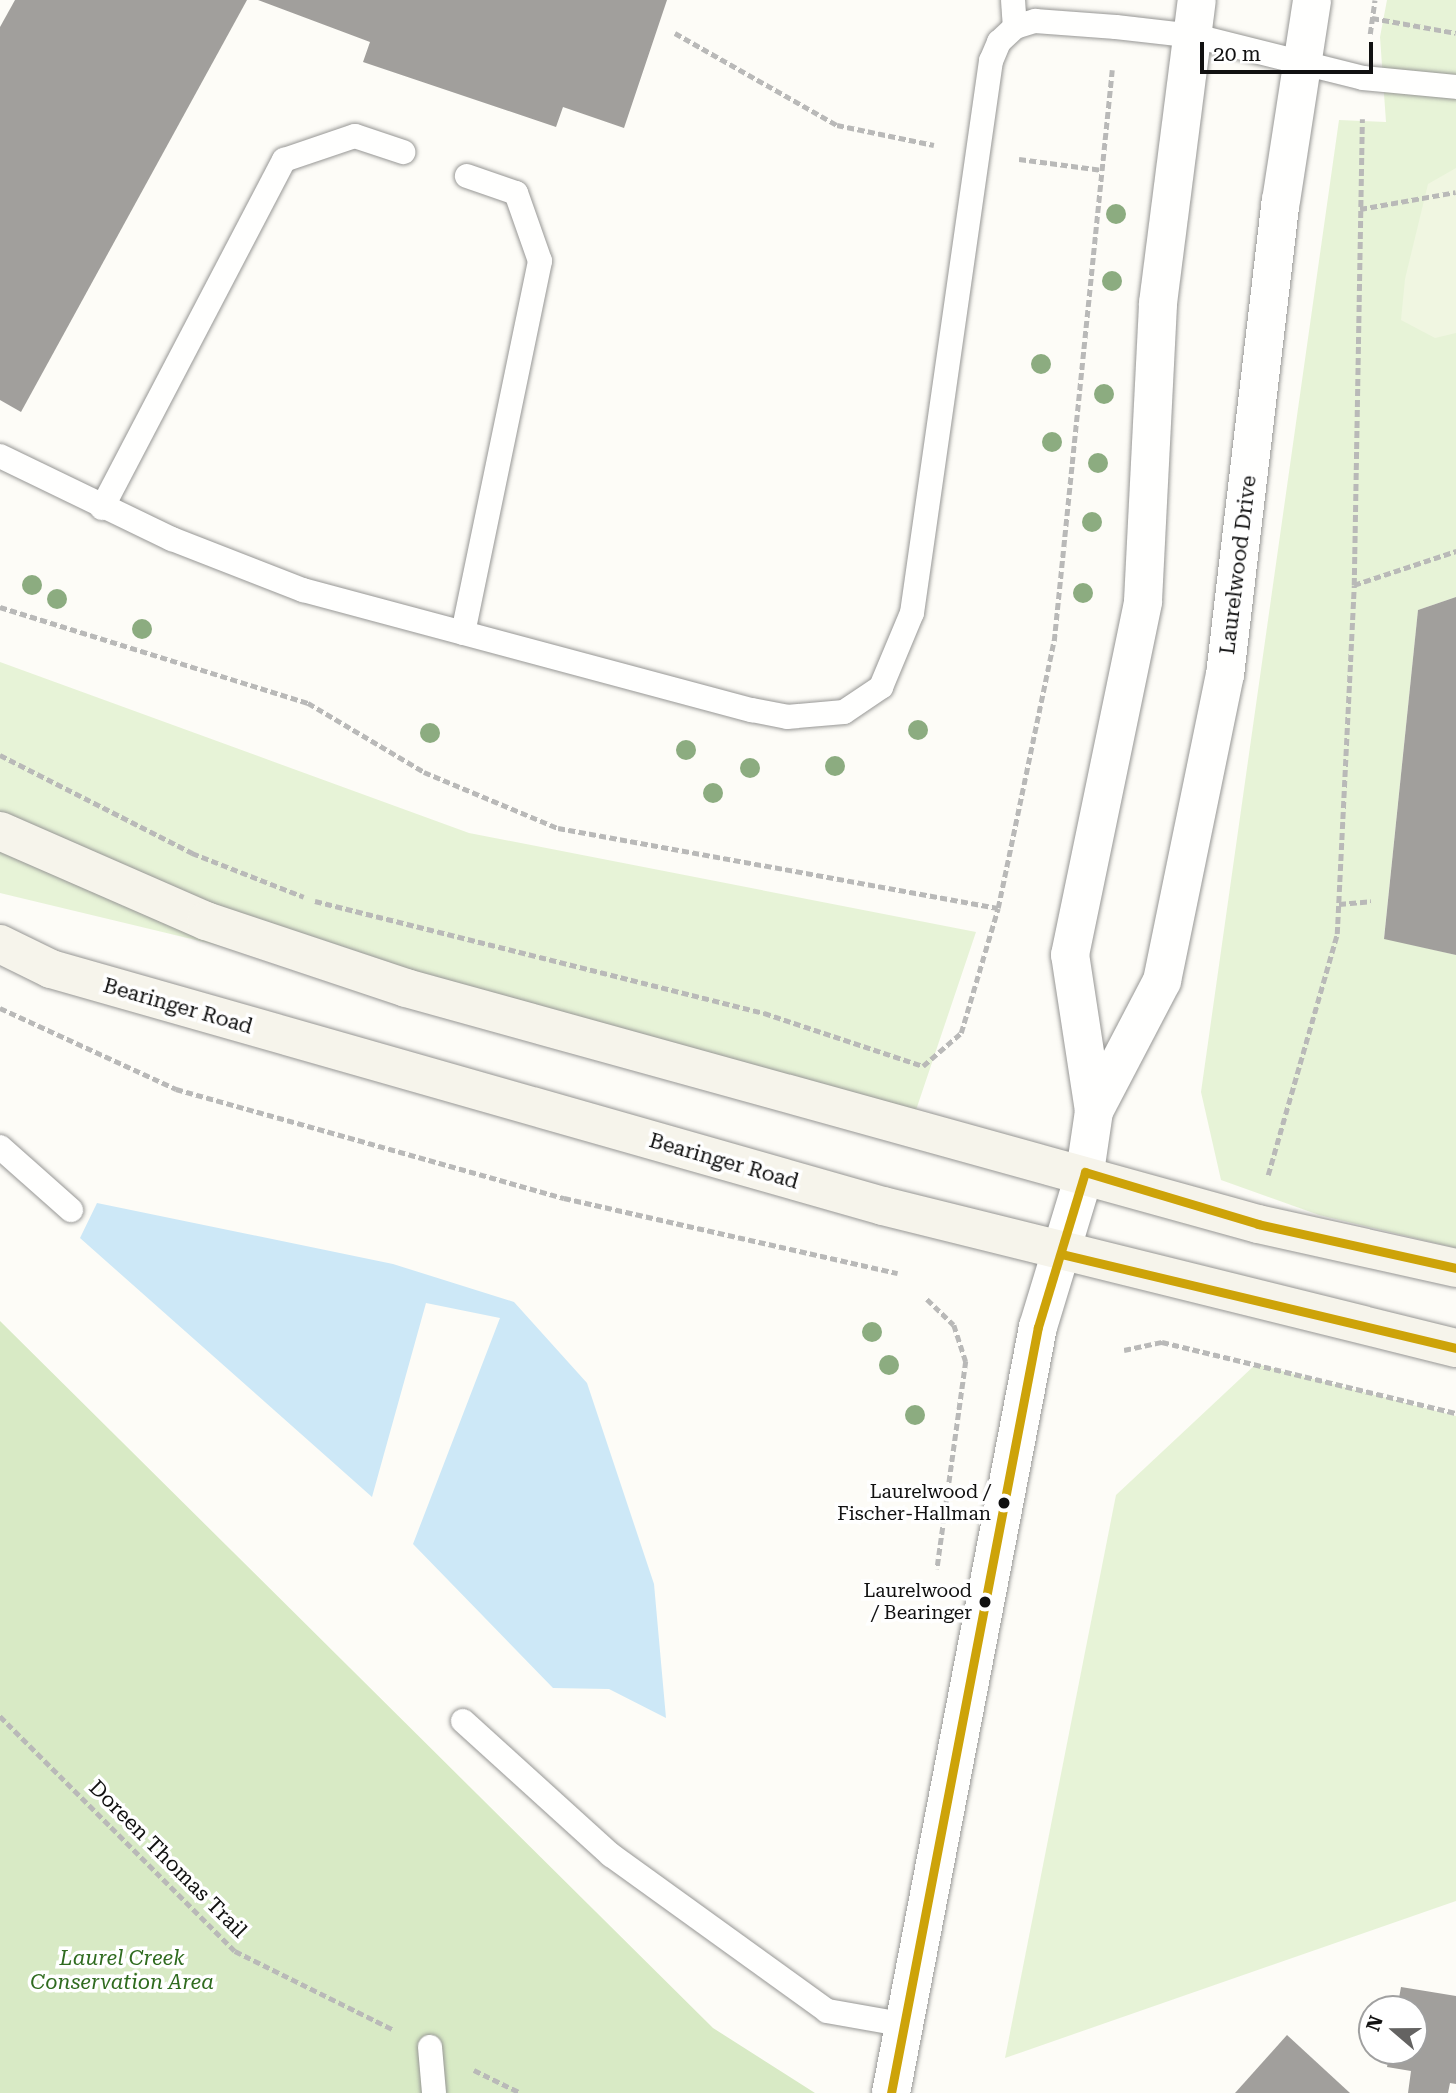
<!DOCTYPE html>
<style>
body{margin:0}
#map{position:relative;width:1456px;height:2093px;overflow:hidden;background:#fdfcf7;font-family:"Roboto Serif",serif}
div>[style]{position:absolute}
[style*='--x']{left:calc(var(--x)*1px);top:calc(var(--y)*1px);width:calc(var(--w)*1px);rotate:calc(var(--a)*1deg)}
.green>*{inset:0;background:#e7f3d7}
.forest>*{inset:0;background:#d8eac5}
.pitch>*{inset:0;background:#f0f6e1}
.water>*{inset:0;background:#cde8f7}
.building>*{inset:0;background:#a19f9c}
.path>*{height:4.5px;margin-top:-2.25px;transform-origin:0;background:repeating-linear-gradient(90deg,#b9b9b8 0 7px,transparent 0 10.5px)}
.roads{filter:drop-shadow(0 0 2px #979795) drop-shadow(0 0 2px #979795)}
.service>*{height:24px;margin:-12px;padding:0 12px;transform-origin:12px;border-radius:12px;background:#fffffe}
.tertiary>*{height:38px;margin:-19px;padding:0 19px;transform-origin:19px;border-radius:19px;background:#fffffe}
.secondary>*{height:38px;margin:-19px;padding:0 19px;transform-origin:19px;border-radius:19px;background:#f6f4eb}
.bus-1>*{height:9px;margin:-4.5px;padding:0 4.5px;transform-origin:4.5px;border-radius:4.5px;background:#cda309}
.trees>*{width:20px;height:20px;margin:-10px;border-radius:50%;background:#8cac80}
.dots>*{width:19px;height:19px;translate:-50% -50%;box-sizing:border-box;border:4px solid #fff;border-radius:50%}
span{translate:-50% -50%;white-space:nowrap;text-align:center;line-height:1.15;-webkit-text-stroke:7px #fff;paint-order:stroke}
.bus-label{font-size:19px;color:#111}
.right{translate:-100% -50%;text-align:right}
.street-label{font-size:21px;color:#111}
.park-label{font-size:21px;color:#2f6b1f;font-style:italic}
.north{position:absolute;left:1358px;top:1995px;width:70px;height:70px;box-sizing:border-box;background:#fff;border:2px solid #a0a0a0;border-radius:50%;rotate:290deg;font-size:19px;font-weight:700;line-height:28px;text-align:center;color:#111}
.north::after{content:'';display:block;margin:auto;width:24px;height:32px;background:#646362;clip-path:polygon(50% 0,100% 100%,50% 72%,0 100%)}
.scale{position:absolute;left:1200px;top:42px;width:173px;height:32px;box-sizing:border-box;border:4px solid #111;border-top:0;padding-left:9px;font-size:21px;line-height:24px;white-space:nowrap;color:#111;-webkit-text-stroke:5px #fff;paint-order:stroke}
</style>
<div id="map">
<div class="green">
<div style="clip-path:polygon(1387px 0,1456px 0,1456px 597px,1418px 610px,1384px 938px,1456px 955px,1456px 1248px,1319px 1215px,1221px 1180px,1201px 1092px,1339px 120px,1386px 122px,1380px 37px)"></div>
<div style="clip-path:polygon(0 662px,469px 833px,976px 932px,915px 1113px,0 893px)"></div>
<div style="clip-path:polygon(1256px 1364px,1456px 1416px,1456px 1901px,1005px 2058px,1116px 1495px)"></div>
</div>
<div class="forest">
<div style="clip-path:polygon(0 1321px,713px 2028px,815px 2093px,0 2093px)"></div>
</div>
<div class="pitch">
<div style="clip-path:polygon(1456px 168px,1456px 333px,1435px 338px,1401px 320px,1405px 279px,1428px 184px)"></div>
</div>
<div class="water">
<div style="clip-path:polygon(97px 1203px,393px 1264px,514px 1302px,587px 1383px,654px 1584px,666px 1718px,609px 1689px,553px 1688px,413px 1544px,500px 1318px,426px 1303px,372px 1497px,80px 1238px)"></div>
</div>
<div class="building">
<div style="clip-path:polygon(15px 0,247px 0,21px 412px,0 400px,0 27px)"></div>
<div style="clip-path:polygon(258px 0,667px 0,624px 128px,563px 107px,556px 127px,363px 62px,370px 42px)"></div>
<div style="clip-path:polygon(1456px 597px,1456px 955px,1384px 939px,1418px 610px)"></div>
<div style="clip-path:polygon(1401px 1987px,1456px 1996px,1456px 2084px,1450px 2083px,1448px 2093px,1408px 2093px,1411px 2071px,1387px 2067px,1390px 2051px,1414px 2051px,1414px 2009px,1397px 2009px)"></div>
<div style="clip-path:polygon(1287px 2035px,1350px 2093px,1235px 2093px)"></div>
</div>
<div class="path">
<div style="--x:1372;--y:18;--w:85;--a:10.1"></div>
<div style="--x:675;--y:33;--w:186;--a:29.6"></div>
<div style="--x:837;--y:125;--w:99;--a:11.7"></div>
<div style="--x:1370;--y:34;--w:34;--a:-82"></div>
<div style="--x:1019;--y:159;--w:84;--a:7.5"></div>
<div style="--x:1360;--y:209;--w:97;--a:-10"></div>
<div style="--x:1354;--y:585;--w:108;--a:-18.4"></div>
<div style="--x:0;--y:607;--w:323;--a:17.3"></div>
<div style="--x:308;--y:703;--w:135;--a:30.7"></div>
<div style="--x:424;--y:772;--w:145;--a:22.7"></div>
<div style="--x:558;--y:828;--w:447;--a:10.3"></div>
<div style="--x:0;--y:755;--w:216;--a:27"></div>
<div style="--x:192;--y:853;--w:120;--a:21.4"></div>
<div style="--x:315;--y:901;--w:463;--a:14"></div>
<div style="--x:764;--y:1013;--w:168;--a:18.4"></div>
<div style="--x:923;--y:1066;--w:50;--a:-41"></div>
<div style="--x:961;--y:1033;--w:130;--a:-73.5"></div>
<div style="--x:998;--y:908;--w:273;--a:-78.2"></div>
<div style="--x:1054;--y:641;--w:574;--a:-84.2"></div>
<div style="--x:1339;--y:904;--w:32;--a:-5"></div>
<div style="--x:0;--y:1008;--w:194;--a:24.7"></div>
<div style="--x:176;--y:1089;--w:403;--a:15.7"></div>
<div style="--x:564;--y:1198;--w:342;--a:12.7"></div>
<div style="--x:1268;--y:1175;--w:251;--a:-74"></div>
<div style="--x:1337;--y:934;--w:349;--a:-87.2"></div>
<div style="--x:1354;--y:585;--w:466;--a:-89"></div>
<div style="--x:927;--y:1299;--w:37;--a:44"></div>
<div style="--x:954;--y:1325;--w:38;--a:72"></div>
<div style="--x:966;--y:1361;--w:210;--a:97.9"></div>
<div style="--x:1124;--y:1350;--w:39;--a:-12"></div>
<div style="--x:1162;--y:1342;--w:302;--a:13.6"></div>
<div style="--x:0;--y:1716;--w:332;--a:45"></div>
<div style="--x:235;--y:1951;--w:178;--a:26.4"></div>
<div style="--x:474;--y:2070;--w:52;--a:26.1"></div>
</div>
<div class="roads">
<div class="service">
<div style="--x:1013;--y:0;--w:27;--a:86"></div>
<div style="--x:0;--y:456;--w:191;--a:25.8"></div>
<div style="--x:172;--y:539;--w:141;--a:21.3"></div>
<div style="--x:303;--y:590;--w:465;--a:15"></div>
<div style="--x:752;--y:710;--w:36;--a:11"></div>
<div style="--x:787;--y:717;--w:57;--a:-5"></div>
<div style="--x:844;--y:712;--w:45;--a:-34"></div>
<div style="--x:881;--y:687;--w:80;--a:-67.3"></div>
<div style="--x:912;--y:613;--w:558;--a:-81.86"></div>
<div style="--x:991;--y:61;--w:21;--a:-67"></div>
<div style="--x:999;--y:42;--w:22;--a:-43"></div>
<div style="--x:1015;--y:27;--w:21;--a:-17"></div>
<div style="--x:1035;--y:21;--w:81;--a:4.2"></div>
<div style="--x:1116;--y:27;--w:80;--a:6.5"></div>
<div style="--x:1195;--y:36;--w:173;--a:14"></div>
<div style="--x:1363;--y:78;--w:93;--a:5.5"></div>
<div style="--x:102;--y:508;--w:393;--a:-62.4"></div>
<div style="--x:284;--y:160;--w:75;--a:-18.7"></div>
<div style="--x:355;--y:136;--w:51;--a:18.4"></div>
<div style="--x:463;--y:633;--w:380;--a:-78.3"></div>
<div style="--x:540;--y:261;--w:72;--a:-109.4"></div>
<div style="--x:516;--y:193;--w:52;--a:-160.9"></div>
<div style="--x:0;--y:1147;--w:95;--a:41.6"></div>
<div style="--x:463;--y:1721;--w:200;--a:42.2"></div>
<div style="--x:611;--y:1855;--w:266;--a:35.8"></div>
<div style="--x:827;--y:2011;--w:75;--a:10"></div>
<div style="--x:430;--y:2047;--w:46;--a:85"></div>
</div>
<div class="tertiary">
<div style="--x:1094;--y:1111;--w:158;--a:-98.7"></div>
<div style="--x:1070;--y:955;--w:361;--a:-78.3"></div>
<div style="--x:1143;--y:601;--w:298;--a:-87.1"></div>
<div style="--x:1158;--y:303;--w:305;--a:-82.7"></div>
<div style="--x:891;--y:2093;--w:780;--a:-79.14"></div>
<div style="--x:1038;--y:1327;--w:162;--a:-73.1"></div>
<div style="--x:1085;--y:1172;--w:62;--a:-81.6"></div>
<div style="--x:1094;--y:1111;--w:147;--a:-62.4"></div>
<div style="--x:1162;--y:981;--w:312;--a:-78.4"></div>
<div style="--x:1225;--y:675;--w:477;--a:-83.3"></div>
<div style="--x:1281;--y:201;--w:203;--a:-81.2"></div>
</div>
<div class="secondary">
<div style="--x:0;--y:831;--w:225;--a:23.6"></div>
<div style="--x:206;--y:921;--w:211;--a:18.5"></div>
<div style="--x:406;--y:988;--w:884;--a:15.48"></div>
<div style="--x:1258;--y:1224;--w:203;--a:12.5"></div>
<div style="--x:0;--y:944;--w:57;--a:26.1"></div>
<div style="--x:51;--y:969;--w:865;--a:15.9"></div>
<div style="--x:883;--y:1206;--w:590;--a:13.92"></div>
</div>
</div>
<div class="bus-1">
<div style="--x:1061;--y:1254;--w:406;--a:13.4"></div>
<div style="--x:891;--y:2093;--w:780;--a:-79.14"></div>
<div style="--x:1038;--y:1327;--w:162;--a:-73.1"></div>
<div style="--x:1085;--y:1172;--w:181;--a:16.7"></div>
<div style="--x:1258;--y:1224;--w:203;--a:12.5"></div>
</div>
<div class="trees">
<div style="left:1116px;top:214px"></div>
<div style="left:1112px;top:281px"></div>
<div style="left:1041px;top:364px"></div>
<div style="left:1104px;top:394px"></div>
<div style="left:1052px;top:442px"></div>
<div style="left:1098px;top:463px"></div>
<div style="left:1092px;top:522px"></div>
<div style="left:32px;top:585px"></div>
<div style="left:1083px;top:593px"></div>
<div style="left:57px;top:599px"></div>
<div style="left:142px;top:629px"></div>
<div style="left:918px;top:730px"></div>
<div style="left:430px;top:733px"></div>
<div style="left:686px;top:750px"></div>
<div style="left:835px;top:766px"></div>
<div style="left:750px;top:768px"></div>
<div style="left:713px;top:793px"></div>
<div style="left:872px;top:1332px"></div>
<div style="left:889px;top:1365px"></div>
<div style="left:915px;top:1415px"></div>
</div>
<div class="dots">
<div style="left:1004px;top:1503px;background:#111"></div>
<div style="left:985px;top:1602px;background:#111"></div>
</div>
<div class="bus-label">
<span class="right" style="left:991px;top:1503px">Laurelwood /<br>Fischer-Hallman</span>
<span class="right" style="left:972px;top:1602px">Laurelwood<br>/ Bearinger</span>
</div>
<div class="street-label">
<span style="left:1238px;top:565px;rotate:-83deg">Laurelwood Drive</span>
<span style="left:178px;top:1006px;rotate:16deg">Bearinger Road</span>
<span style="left:724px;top:1161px;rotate:16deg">Bearinger Road</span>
<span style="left:168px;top:1859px;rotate:45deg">Doreen Thomas Trail</span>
</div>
<div class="park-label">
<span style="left:122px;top:1970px">Laurel Creek<br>Conservation Area</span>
</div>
<div class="north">N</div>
<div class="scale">20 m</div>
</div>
